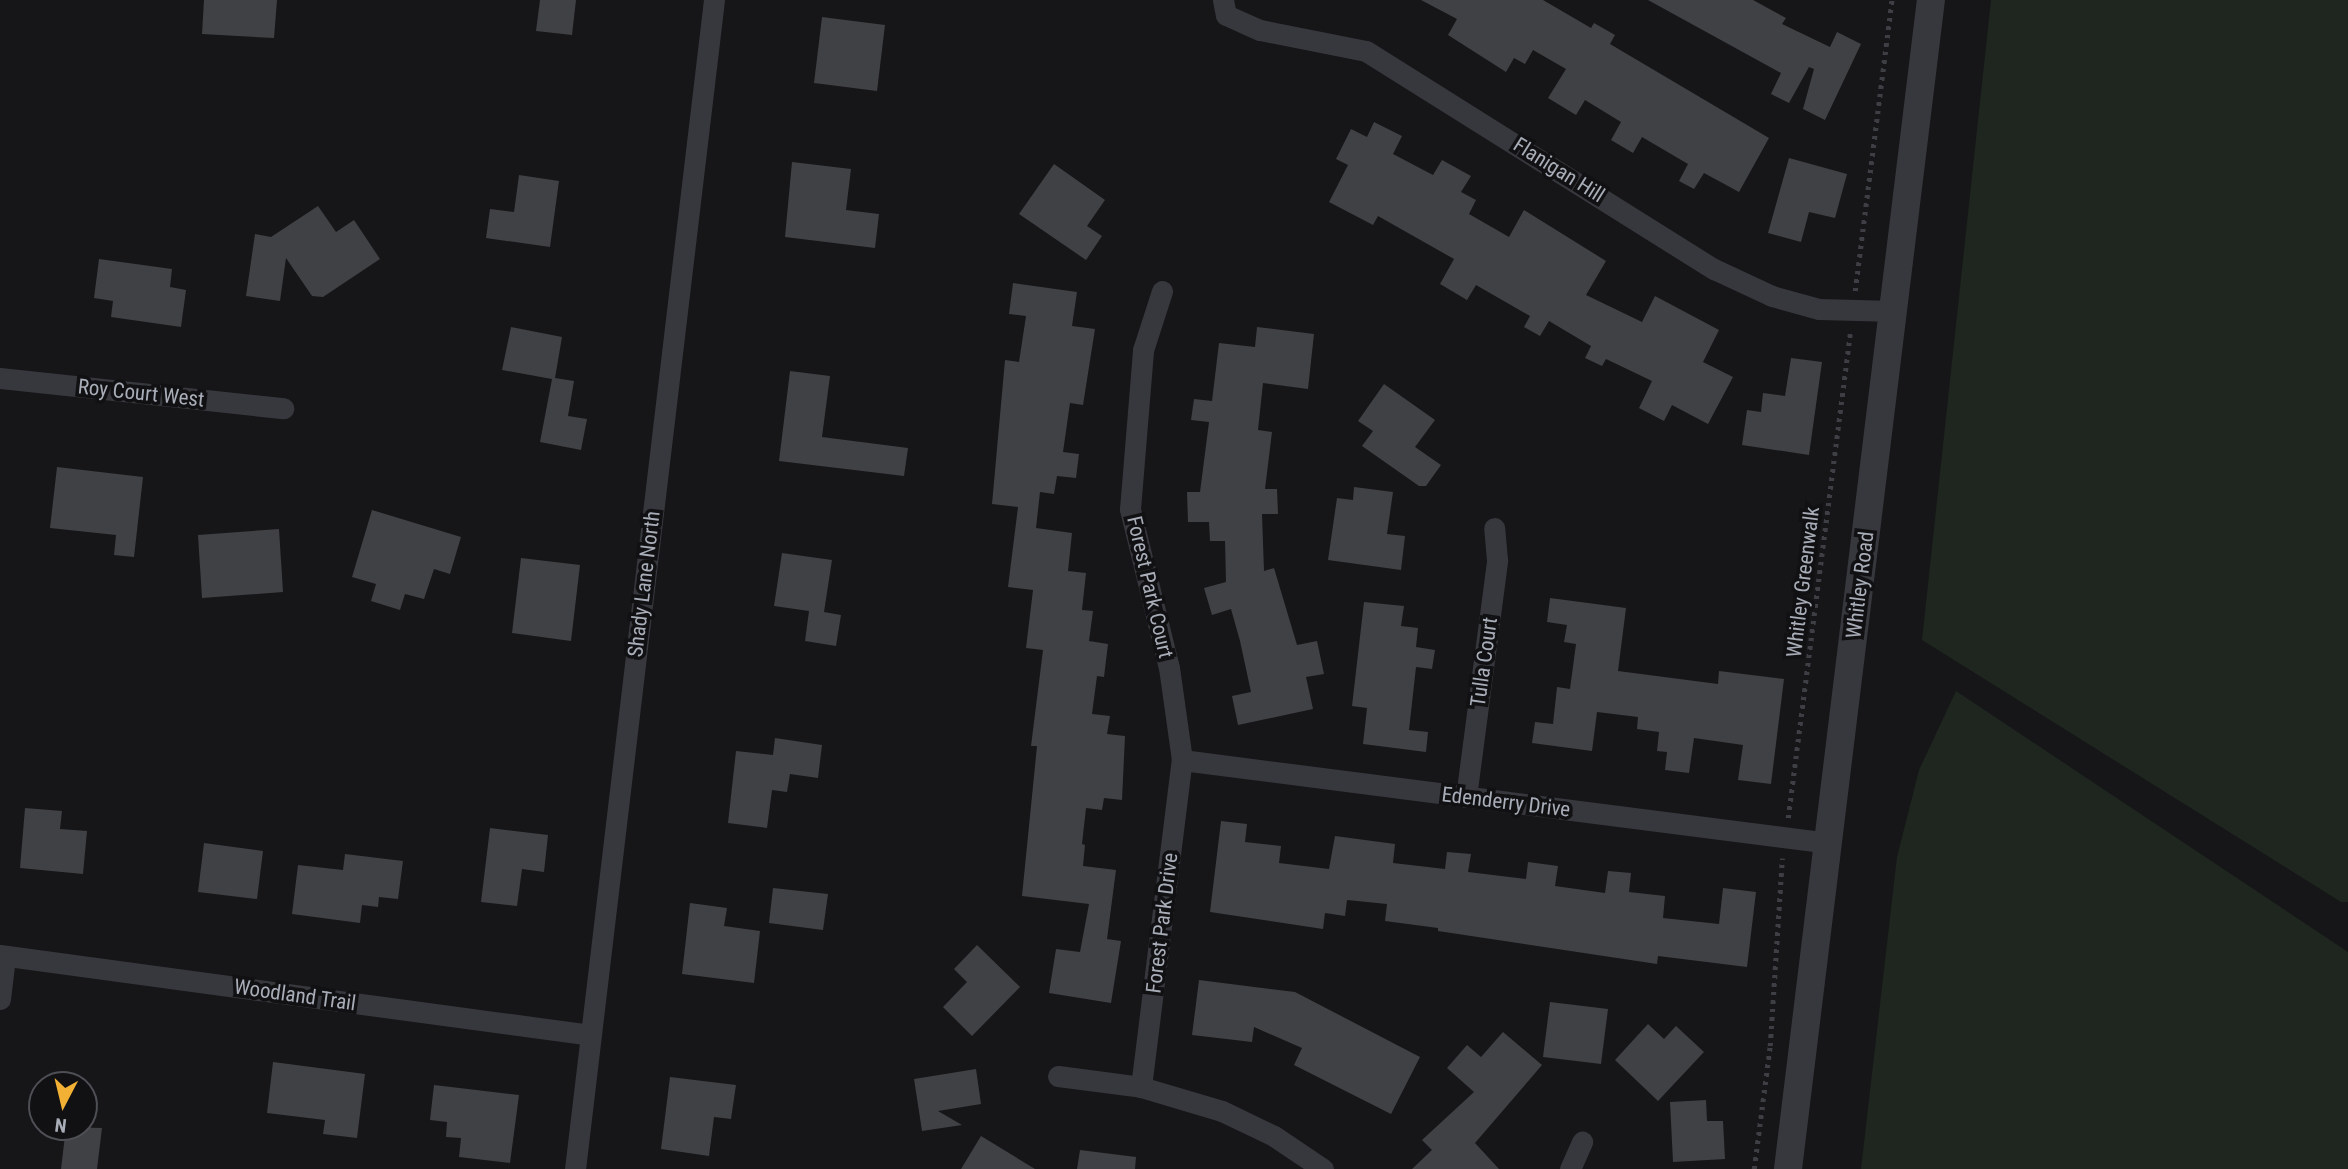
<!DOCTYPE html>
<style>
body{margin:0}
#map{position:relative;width:2348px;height:1169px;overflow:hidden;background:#161618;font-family:"Roboto Condensed",sans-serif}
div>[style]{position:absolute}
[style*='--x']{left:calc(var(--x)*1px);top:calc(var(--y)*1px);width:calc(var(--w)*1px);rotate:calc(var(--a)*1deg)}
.green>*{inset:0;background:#1e261f}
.building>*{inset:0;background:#404145}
.path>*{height:4.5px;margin-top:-2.25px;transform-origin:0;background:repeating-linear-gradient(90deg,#3d3f44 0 3.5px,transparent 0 8.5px)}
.minor>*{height:21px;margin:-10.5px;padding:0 10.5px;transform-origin:10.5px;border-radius:10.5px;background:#37383d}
.tertiary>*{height:28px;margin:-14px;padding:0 14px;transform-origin:14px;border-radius:14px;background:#37383d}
span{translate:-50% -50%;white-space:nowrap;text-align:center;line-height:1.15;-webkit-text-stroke:7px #111113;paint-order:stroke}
.street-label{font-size:21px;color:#a8adb8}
.north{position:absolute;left:28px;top:1071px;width:70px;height:70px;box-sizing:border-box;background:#111113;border:2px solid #4d4f55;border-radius:50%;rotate:187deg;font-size:19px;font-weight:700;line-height:28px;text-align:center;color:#a8adb8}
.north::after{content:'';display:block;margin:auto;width:24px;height:32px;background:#f2b134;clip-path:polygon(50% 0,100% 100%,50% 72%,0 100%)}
</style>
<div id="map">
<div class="green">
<div style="clip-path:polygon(1991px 0,2348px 0,2348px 902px,2341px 902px,1922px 640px)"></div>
<div style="clip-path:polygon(1956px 691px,2348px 952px,2348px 1169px,1861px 1169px,1897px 857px,1919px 770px)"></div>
</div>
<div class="building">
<div style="clip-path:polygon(204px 0,277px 0,274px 38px,202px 34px)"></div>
<div style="clip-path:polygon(540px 0,576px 0,572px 35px,536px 31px)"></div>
<div style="clip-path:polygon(1421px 0,1543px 0,1591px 28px,1594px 23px,1615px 35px,1610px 44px,1769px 138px,1739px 192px,1704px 173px,1694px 189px,1679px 181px,1688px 164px,1642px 137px,1633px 153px,1611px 140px,1621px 122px,1585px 100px,1576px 115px,1548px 98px,1566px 69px,1533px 50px,1525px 64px,1514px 58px,1506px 72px,1448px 35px,1457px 19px)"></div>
<div style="clip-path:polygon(1648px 0,1753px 0,1786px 18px,1782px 24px,1830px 47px,1837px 32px,1861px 44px,1825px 120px,1803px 109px,1814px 69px,1809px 67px,1789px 103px,1771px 94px,1781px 73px)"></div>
<div style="clip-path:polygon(822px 17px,885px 25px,877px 91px,814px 83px)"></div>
<div style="clip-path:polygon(1374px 122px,1402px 136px,1393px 154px,1433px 175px,1442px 160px,1471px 176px,1461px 192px,1476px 200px,1469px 214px,1509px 237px,1524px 210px,1606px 261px,1586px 295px,1642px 322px,1655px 296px,1719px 330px,1703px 362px,1733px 377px,1708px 424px,1672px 405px,1664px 421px,1639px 408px,1652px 381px,1606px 359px,1602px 366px,1585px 358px,1591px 346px,1549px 321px,1540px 336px,1524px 327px,1530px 316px,1476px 285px,1467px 300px,1440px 284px,1454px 259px,1378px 216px,1373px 225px,1329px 202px,1348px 165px,1336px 159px,1351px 129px,1367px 137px)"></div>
<div style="clip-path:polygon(1789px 158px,1847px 174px,1835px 218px,1809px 212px,1801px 242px,1768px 233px)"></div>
<div style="clip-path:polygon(792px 162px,851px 169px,846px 210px,879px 214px,875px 248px,785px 237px)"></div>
<div style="clip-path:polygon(1054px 164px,1105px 200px,1087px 226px,1102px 236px,1086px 260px,1019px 214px)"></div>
<div style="clip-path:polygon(519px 175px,559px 181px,550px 247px,486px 238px,490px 209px,514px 212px)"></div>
<div style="clip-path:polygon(318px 206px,336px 232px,354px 220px,380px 259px,323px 297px,312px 296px,286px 258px,280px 301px,246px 296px,255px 234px,271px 237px)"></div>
<div style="clip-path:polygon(99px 259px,172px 269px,170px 287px,186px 290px,181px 327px,111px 317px,113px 301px,94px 298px)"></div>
<div style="clip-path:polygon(1013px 283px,1077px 292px,1072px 326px,1095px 329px,1083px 405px,1070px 403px,1063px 452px,1079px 454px,1076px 478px,1057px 476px,1054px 494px,1040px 492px,1036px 528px,1072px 533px,1068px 571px,1086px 573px,1082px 610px,1093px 611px,1089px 641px,1108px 644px,1104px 677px,1097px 676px,1092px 714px,1110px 716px,1107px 734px,1125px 736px,1122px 800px,1104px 798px,1102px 810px,1086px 808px,1082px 844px,1085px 845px,1083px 866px,1116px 870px,1107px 939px,1121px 941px,1111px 1003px,1049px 993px,1056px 949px,1080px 952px,1089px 904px,1022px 896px,1037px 746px,1031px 746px,1043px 650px,1026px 648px,1033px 590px,1008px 587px,1018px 507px,992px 504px,1005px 360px,1019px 362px,1026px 316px,1009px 314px)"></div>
<div style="clip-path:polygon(511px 327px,562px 337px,555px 378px,574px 381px,568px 416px,587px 419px,581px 450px,540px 442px,552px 379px,502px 370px)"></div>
<div style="clip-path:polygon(1257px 327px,1314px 334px,1308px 389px,1263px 383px,1258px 430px,1272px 432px,1265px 489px,1277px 489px,1278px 514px,1262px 514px,1264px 571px,1274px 568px,1297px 645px,1317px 641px,1324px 674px,1306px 677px,1313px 709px,1238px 725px,1232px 696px,1251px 692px,1240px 641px,1231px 609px,1212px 615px,1204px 588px,1226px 582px,1225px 541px,1210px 541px,1209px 522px,1188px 522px,1187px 492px,1200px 492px,1209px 422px,1191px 420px,1194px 399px,1212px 401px,1219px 343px,1255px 347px)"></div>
<div style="clip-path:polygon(1791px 358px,1822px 362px,1809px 455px,1742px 445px,1747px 410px,1761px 412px,1763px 393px,1785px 396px)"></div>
<div style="clip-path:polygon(790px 371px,830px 376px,822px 437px,908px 448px,904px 476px,779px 461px)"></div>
<div style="clip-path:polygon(1384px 384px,1435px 420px,1415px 447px,1441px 465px,1426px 486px,1419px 486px,1362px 446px,1373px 431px,1358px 421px)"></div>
<div style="clip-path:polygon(57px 467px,143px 477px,134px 557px,114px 555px,116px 535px,50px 528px)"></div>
<div style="clip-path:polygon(1354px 487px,1393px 492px,1387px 534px,1405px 536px,1401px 570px,1328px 560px,1337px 498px,1353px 500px)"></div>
<div style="clip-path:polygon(372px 510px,461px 537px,450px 574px,434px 569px,424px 599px,405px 594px,400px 610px,371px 601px,376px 584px,352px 577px)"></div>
<div style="clip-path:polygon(279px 529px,283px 592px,202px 598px,198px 535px)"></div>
<div style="clip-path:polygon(782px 553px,832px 560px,824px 612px,841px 615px,836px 646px,805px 641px,809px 611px,774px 606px)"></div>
<div style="clip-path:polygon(521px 558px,580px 565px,571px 641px,512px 633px)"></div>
<div style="clip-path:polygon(1550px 598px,1626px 608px,1618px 671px,1718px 684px,1719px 671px,1784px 679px,1771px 784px,1738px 780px,1743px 745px,1694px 738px,1689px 773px,1665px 770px,1667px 752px,1657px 751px,1659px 732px,1637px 729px,1638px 717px,1597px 712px,1592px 751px,1532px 743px,1535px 722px,1553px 724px,1557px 687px,1570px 689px,1576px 644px,1564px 642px,1567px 625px,1547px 622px)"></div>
<div style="clip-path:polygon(1364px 602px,1404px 606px,1401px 626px,1418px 628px,1416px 647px,1435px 650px,1432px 669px,1416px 667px,1409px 730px,1428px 732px,1426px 752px,1363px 744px,1367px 708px,1352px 706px)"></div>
<div style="clip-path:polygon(775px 738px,822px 745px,818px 778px,790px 774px,787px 792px,772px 790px,767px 828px,728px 823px,736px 751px,773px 755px)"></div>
<div style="clip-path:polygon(25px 808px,62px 811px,60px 829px,87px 831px,83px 874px,20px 868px)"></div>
<div style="clip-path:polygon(1221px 821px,1247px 824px,1245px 842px,1281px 846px,1279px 863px,1329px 869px,1335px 836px,1395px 844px,1393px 863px,1445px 869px,1447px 852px,1471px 854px,1468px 872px,1526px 879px,1528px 862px,1558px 866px,1555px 886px,1605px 893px,1608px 871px,1631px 873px,1629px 892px,1665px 896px,1663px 918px,1719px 924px,1723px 888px,1756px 892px,1747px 967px,1658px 956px,1657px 964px,1438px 931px,1438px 928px,1385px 921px,1387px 904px,1347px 900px,1345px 916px,1325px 913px,1323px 929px,1210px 912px)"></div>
<div style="clip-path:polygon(490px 828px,548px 835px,544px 872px,522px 869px,517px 906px,481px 902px)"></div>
<div style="clip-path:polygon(204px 843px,263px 851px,257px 899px,198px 892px)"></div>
<div style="clip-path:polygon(345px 854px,403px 861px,398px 899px,379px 897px,378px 907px,362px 905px,360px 923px,292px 914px,298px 865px,343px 870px)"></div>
<div style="clip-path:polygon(773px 888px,828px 894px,823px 930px,769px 923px)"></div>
<div style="clip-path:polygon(690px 903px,727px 908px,724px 926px,760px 931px,754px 983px,682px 974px)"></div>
<div style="clip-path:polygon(977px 945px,1020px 987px,972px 1036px,943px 1007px,967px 982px,954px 969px)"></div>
<div style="clip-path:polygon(1199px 980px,1295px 992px,1420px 1057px,1391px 1114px,1294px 1065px,1302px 1048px,1254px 1027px,1252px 1042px,1192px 1035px)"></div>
<div style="clip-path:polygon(1550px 1002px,1608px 1009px,1601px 1064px,1543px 1057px)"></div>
<div style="clip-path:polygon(1648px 1024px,1664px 1039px,1676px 1026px,1704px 1052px,1658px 1101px,1615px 1060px)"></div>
<div style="clip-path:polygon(1503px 1032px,1542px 1065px,1475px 1143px,1499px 1169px,1412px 1169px,1432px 1150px,1422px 1140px,1474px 1092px,1447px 1068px,1467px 1045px,1481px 1057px)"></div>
<div style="clip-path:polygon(273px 1062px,365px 1074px,357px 1138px,323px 1134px,325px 1120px,267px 1113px)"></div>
<div style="clip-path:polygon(976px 1069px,981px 1104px,938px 1111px,962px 1125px,922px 1131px,914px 1079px)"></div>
<div style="clip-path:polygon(670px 1077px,736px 1085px,731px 1119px,714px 1117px,709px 1156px,661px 1149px)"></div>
<div style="clip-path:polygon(434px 1085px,519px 1095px,510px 1163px,459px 1157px,461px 1138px,446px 1137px,447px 1122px,430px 1120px)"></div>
<div style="clip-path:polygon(1706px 1100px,1707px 1121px,1723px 1121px,1725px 1159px,1673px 1162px,1670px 1102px)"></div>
<div style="clip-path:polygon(66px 1127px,102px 1128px,97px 1169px,61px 1169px)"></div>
<div style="clip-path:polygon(981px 1136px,1035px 1169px,961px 1169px)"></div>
<div style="clip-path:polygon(1080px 1150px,1136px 1157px,1135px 1169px,1077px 1169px)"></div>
</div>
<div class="path">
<div style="--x:1855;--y:291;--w:293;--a:-82.8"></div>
<div style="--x:1788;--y:818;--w:491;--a:-82.7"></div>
<div style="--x:1754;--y:1169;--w:124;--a:-82.6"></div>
<div style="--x:1770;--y:1046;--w:188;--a:-86.3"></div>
</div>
<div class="minor">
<div style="--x:1223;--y:0;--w:15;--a:79"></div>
<div style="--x:1226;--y:15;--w:37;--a:24"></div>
<div style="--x:1260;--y:30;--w:108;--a:11.2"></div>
<div style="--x:1366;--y:51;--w:411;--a:32.1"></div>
<div style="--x:1714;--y:269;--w:64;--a:25"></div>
<div style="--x:1772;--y:296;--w:49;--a:15.5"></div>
<div style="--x:1819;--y:309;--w:75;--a:1.5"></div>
<div style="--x:0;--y:378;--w:285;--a:6.1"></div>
<div style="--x:1182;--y:760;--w:652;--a:7.31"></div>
<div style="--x:1466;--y:797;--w:239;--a:-82.5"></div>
<div style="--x:1497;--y:560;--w:32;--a:-95"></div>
<div style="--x:0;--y:955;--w:596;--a:7.71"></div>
<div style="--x:0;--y:999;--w:42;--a:-83.2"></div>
<div style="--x:1058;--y:1076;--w:84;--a:7.5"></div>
<div style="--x:1141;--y:1087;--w:84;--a:16.5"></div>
<div style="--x:1222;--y:1111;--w:58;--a:25.7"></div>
<div style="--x:1274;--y:1136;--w:59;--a:34"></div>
<div style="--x:1141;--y:1087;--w:330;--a:-82.9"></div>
<div style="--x:1182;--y:760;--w:93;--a:-98"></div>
<div style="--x:1169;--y:668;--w:164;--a:-103.8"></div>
<div style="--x:1130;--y:509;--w:160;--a:-85.3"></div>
<div style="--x:1143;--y:350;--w:62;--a:-72.1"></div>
<div style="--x:575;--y:1169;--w:1177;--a:-83.22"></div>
<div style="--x:1570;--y:1169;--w:30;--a:-66"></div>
</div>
<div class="tertiary">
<div style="--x:1788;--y:1169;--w:1178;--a:-83.03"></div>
</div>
<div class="street-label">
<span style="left:1559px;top:170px;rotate:32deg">Flanigan Hill</span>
<span style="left:141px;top:393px;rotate:6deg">Roy Court West</span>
<span style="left:1803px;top:582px;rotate:-83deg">Whitley Greenwalk</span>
<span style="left:644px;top:584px;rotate:-83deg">Shady Lane North</span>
<span style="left:1860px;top:585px;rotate:-83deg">Whitley Road</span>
<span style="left:1150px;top:587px;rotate:77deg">Forest Park Court</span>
<span style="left:1484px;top:662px;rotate:-82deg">Tulla Court</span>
<span style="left:1506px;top:802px;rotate:7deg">Edenderry Drive</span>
<span style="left:1162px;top:923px;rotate:-83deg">Forest Park Drive</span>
<span style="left:295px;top:995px;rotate:8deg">Woodland Trail</span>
</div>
<div class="north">N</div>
</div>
